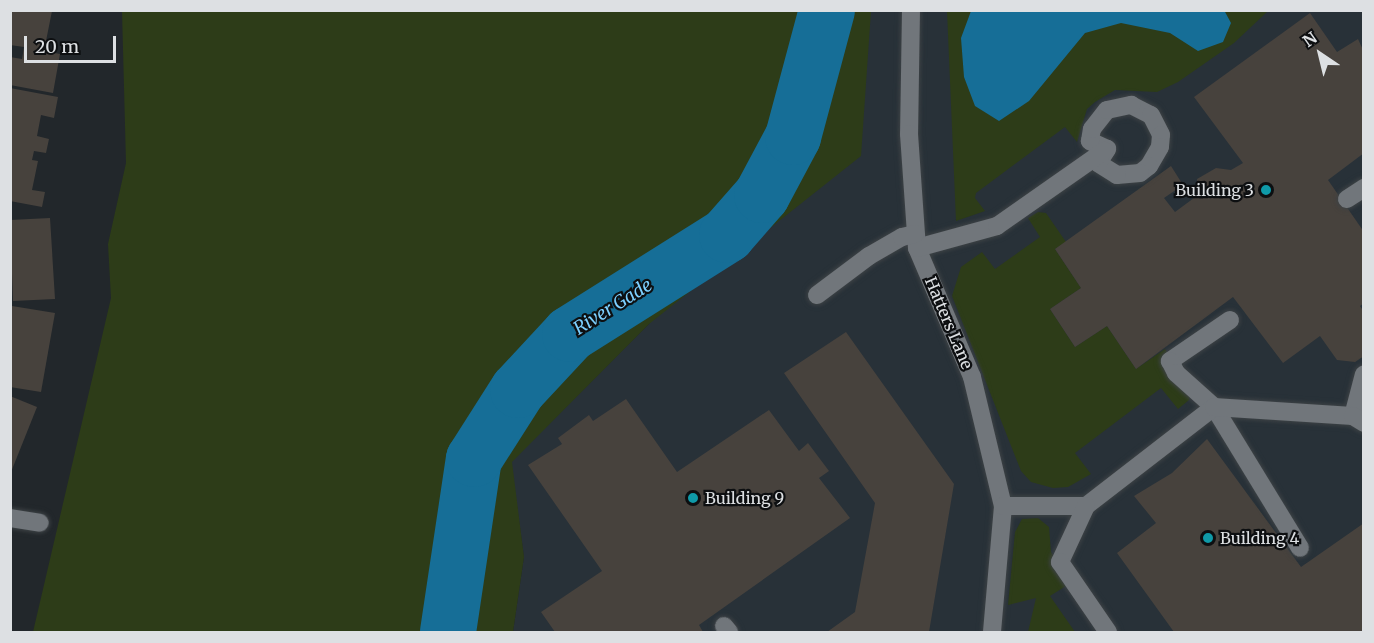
<!DOCTYPE html>
<style>
body{margin:0}
#map{position:relative;width:1374px;height:643px;overflow:hidden;background:#22272b;font-family:Merriweather,serif}
div>[style]{position:absolute}
[style*='--x']{left:calc(var(--x)*1px);top:calc(var(--y)*1px);width:calc(var(--w)*1px);rotate:calc(var(--a)*1deg)}
.built>*{inset:0;background:#283138}
.green>*{inset:0;background:#2d3c18}
.water>*{inset:0;background:#166e97}
.river>*{height:56px;margin:-28px;padding:0 28px;transform-origin:28px;border-radius:28px;background:#166e97}
.building>*{inset:0;background:#47423d}
.roads{filter:drop-shadow(0 0 2px #3d4245) drop-shadow(0 0 2px #3d4245)}
.minor>*{height:18px;margin:-9px;padding:0 9px;transform-origin:9px;border-radius:9px;background:#71767b}
.dots>*{width:16px;height:16px;translate:-50% -50%;box-sizing:border-box;border:3px solid #0d0f11;border-radius:50%}
span{translate:-50% -50%;white-space:nowrap;text-align:center;line-height:1.15;-webkit-text-stroke:4.5px #0d0f11;paint-order:stroke}
.poi-label{font-size:16px;color:#dde0e3}
.right{translate:-100% -50%;text-align:right}
.left{translate:0 -50%;text-align:left}
.street-label{font-size:16px;color:#dde0e3}
.water-label{font-size:18px;color:#7dd0ff;font-style:italic}
.frame{position:absolute;inset:0;border:12px solid #dde0e3;pointer-events:none}
.north{position:absolute;left:1290px;top:24px;width:60px;height:60px;-webkit-text-stroke:4px #0d0f11;paint-order:stroke;rotate:325deg;font-size:16px;font-weight:700;line-height:24px;text-align:center;color:#dde0e3}
.north::after{content:'';display:block;margin:auto;width:21px;height:27px;background:#dde0e3;clip-path:polygon(50% 0,100% 100%,50% 72%,0 100%)}
.scale{position:absolute;left:24px;top:36px;width:92px;height:27px;box-sizing:border-box;border:3px solid #dde0e3;border-top:0;padding-left:8px;font-size:18px;line-height:21px;white-space:nowrap;color:#dde0e3;-webkit-text-stroke:4px #0d0f11;paint-order:stroke}
</style>
<div id="map">
<div class="built">
<div style="clip-path:polygon(870px 11px,1363px 11px,1363px 632px,513px 632px,524px 557px,511px 462px,649px 324px)"></div>
</div>
<div class="green">
<div style="clip-path:polygon(122px 11px,871px 11px,861px 156px,649px 324px,512px 462px,524px 557px,513px 632px,33px 632px,111px 298px,108px 244px,126px 163px)"></div>
<div style="clip-path:polygon(947px 11px,1268px 11px,1234px 43px,1178px 82px,1157px 92px,1115px 90px,1095px 102px,1087px 109px,1077px 142px,1065px 127px,976px 193px,975px 198px,985px 211px,956px 221px)"></div>
<div style="clip-path:polygon(1038px 212px,1046px 213px,1066px 242px,1055px 249px,1081px 288px,1050px 309px,1075px 347px,1107px 326px,1136px 369px,1165px 349px,1192px 389px,1189px 400px,1178px 409px,1161px 388px,1075px 453px,1091px 474px,1068px 487px,1053px 488px,1031px 482px,1021px 471px,952px 296px,961px 267px,982px 252px,995px 269px,1040px 237px,1028px 218px)"></div>
<div style="clip-path:polygon(1038px 518px,1049px 527px,1051px 552px,1069px 584px,1050px 596px,1075px 632px,1028px 632px,1036px 598px,1008px 605px,1015px 532px,1022px 519px)"></div>
</div>
<div class="water">
<div style="clip-path:polygon(1224px 10px,1231px 23px,1223px 42px,1198px 51px,1170px 33px,1121px 23px,1085px 33px,1029px 101px,999px 121px,975px 106px,964px 77px,961px 38px,971px 11px)"></div>
</div>
<div class="river">
<div style="--x:448;--y:632;--w:175;--a:-81.5"></div>
<div style="--x:474;--y:459;--w:82;--a:-57.5"></div>
<div style="--x:518;--y:390;--w:76;--a:-47.1"></div>
<div style="--x:570;--y:334;--w:186;--a:-32.2"></div>
<div style="--x:727;--y:235;--w:53;--a:-48.8"></div>
<div style="--x:762;--y:195;--w:66;--a:-61.9"></div>
<div style="--x:793;--y:137;--w:131;--a:-75"></div>
</div>
<div class="building">
<div style="clip-path:polygon(10px 10px,52px 11px,44px 51px,60px 54px,53px 93px,10px 85px,10px 57px,22px 59px,24px 47px,10px 45px)"></div>
<div style="clip-path:polygon(1310px 13px,1337px 52px,1358px 39px,1364px 52px,1364px 153px,1328px 180px,1364px 232px,1364px 303px,1360px 306px,1364px 312px,1364px 356px,1355px 362px,1337px 360px,1320px 336px,1283px 363px,1233px 297px,1136px 369px,1107px 326px,1075px 347px,1050px 309px,1081px 288px,1055px 249px,1171px 166px,1183px 185px,1164px 198px,1175px 212px,1198px 195px,1197px 179px,1216px 168px,1231px 170px,1243px 163px,1194px 97px)"></div>
<div style="clip-path:polygon(10px 88px,58px 97px,54px 118px,41px 115px,37px 136px,49px 139px,46px 153px,34px 151px,32px 160px,38px 161px,32px 190px,45px 192px,42px 207px,10px 201px)"></div>
<div style="clip-path:polygon(50px 218px,55px 299px,13px 301px,10px 220px)"></div>
<div style="clip-path:polygon(12px 306px,55px 313px,41px 392px,10px 387px)"></div>
<div style="clip-path:polygon(846px 332px,954px 484px,929px 632px,827px 632px,855px 612px,875px 503px,784px 373px)"></div>
<div style="clip-path:polygon(10px 396px,37px 407px,11px 472px,10px 472px)"></div>
<div style="clip-path:polygon(626px 399px,677px 472px,769px 410px,799px 451px,808px 443px,829px 471px,819px 478px,850px 518px,699px 625px,703px 632px,555px 632px,541px 612px,602px 571px,528px 465px,562px 444px,558px 438px,589px 415px,593px 421px)"></div>
<div style="clip-path:polygon(1207px 439px,1301px 567px,1364px 523px,1364px 632px,1174px 632px,1117px 553px,1156px 523px,1134px 496px,1172px 473px)"></div>
</div>
<div class="roads">
<div class="minor">
<div style="--x:911;--y:10;--w:124;--a:90.9"></div>
<div style="--x:909;--y:134;--w:114;--a:86"></div>
<div style="--x:917;--y:248;--w:140;--a:66.9"></div>
<div style="--x:972;--y:377;--w:133;--a:76.5"></div>
<div style="--x:1003;--y:506;--w:126;--a:95"></div>
<div style="--x:1131;--y:105;--w:22;--a:27"></div>
<div style="--x:1151;--y:115;--w:22;--a:63"></div>
<div style="--x:1161;--y:135;--w:12;--a:95"></div>
<div style="--x:1160;--y:147;--w:22;--a:120"></div>
<div style="--x:1149;--y:166;--w:11;--a:142"></div>
<div style="--x:1140;--y:173;--w:23;--a:175"></div>
<div style="--x:1117;--y:175;--w:22;--a:-148"></div>
<div style="--x:1098;--y:163;--w:17;--a:-57"></div>
<div style="--x:1107;--y:149;--w:19;--a:-155"></div>
<div style="--x:1090;--y:141;--w:12;--a:-81"></div>
<div style="--x:1092;--y:129;--w:24;--a:-52"></div>
<div style="--x:1107;--y:110;--w:25;--a:-12"></div>
<div style="--x:1347;--y:199;--w:20;--a:-33"></div>
<div style="--x:917;--y:248;--w:83;--a:-15.4"></div>
<div style="--x:997;--y:226;--w:131;--a:-35"></div>
<div style="--x:817;--y:295;--w:65;--a:-36.9"></div>
<div style="--x:869;--y:256;--w:38;--a:-30"></div>
<div style="--x:902;--y:237;--w:13;--a:-13"></div>
<div style="--x:1230;--y:320;--w:73;--a:145.7"></div>
<div style="--x:1170;--y:361;--w:13;--a:63"></div>
<div style="--x:1176;--y:373;--w:51;--a:41.8"></div>
<div style="--x:1214;--y:407;--w:165;--a:58.6"></div>
<div style="--x:1353;--y:416;--w:43;--a:-75.3"></div>
<div style="--x:1003;--y:506;--w:83;--a:0"></div>
<div style="--x:1086;--y:506;--w:162;--a:-37.7"></div>
<div style="--x:1214;--y:407;--w:139;--a:3.7"></div>
<div style="--x:1353;--y:416;--w:13;--a:32"></div>
<div style="--x:1086;--y:506;--w:62;--a:114.9"></div>
<div style="--x:1060;--y:562;--w:85;--a:55.6"></div>
<div style="--x:10;--y:518;--w:30;--a:9"></div>
<div style="--x:724;--y:626;--w:8;--a:50"></div>
</div>
</div>
<div class="dots">
<div style="left:1266px;top:190px;background:#0f9aa8"></div>
<div style="left:693px;top:498px;background:#0f9aa8"></div>
<div style="left:1208px;top:538px;background:#0f9aa8"></div>
</div>
<div class="poi-label">
<span class="right" style="left:1254px;top:190px">Building 3</span>
<span class="left" style="left:705px;top:498px">Building 9</span>
<span class="left" style="left:1220px;top:538px">Building 4</span>
</div>
<div class="street-label">
<span style="left:949px;top:323px;rotate:67deg">Hatters Lane</span>
</div>
<div class="water-label">
<span style="left:613px;top:307px;rotate:-32deg">River Gade</span>
</div>
<div class="frame"></div>
<div class="north">N</div>
<div class="scale">20 m</div>
</div>
